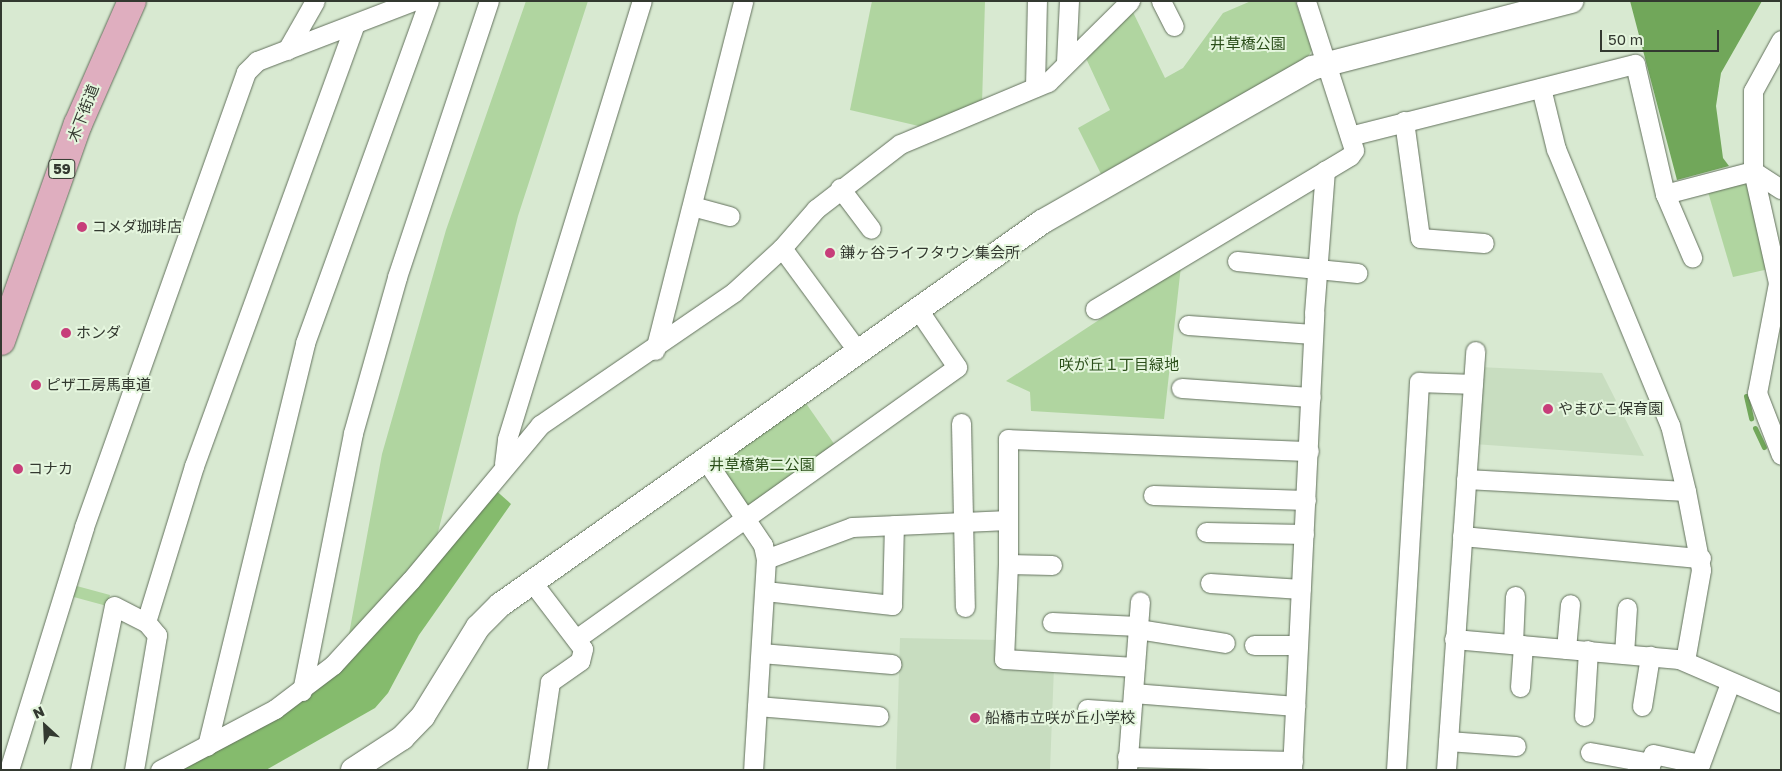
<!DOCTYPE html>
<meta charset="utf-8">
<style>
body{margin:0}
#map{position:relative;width:1782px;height:771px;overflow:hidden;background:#d8e9d1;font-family:"Golos Text","Noto Sans JP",sans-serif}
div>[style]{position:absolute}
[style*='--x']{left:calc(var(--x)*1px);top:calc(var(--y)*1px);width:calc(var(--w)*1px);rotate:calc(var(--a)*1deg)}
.built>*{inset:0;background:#c8ddc0}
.green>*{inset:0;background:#b0d5a0}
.forest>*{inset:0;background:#85bb6d}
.water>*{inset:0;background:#71a75a}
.stream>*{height:5px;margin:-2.5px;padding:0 2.5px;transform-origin:2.5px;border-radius:2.5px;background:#71a75a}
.roads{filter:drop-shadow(0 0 1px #63715d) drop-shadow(0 0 1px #63715d)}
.minor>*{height:19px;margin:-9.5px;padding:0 9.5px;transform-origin:9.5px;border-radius:9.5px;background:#fff}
.tertiary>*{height:24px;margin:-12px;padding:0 12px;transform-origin:12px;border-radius:12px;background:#fff}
.primary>*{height:28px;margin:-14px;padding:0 14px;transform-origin:14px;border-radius:14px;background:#dfaebf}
.dots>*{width:14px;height:14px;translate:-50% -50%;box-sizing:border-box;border:2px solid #e5f6de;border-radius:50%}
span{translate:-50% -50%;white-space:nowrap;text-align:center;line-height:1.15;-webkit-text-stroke:4px #e5f6de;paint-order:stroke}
.shield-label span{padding:1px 4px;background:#e5f6de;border:1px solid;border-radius:4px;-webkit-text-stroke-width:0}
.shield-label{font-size:14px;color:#333930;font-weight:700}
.park-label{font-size:15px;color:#2b4f1a}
.street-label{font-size:15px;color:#333930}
.poi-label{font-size:15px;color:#333930}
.left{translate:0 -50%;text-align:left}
.frame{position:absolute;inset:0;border:2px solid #333930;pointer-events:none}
.north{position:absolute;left:20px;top:701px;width:50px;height:50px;-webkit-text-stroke:4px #e5f6de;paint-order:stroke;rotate:335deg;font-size:14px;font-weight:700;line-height:20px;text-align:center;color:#333930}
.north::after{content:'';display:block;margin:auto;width:18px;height:22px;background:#333930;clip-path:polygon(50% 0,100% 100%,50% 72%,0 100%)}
.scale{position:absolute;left:1600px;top:30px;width:119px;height:22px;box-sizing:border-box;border:2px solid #333930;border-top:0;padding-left:6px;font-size:15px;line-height:18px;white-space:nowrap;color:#333930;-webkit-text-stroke:4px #e5f6de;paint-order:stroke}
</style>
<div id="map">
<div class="built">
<div style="clip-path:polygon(1479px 367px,1602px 373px,1644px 456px,1474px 444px)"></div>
<div style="clip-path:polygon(900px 638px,1000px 640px,1000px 664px,1054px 667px,1050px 770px,896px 770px)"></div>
</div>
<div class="green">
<div style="clip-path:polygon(526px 1px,588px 1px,518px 216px,435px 544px,347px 645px,382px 454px,446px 230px)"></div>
<div style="clip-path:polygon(872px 1px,985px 1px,982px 104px,923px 127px,850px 110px)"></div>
<div style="clip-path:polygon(1251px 1px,1295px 1px,1312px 50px,1308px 57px,1101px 174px,1078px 128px,1110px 110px,1084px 54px,1130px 6px,1165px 78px,1183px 68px,1223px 13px)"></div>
<div style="clip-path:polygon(1747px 181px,1769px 269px,1733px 277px,1708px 192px)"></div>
<div style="clip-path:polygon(1181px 266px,1164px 419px,1031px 411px,1030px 392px,1006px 381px)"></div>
<div style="clip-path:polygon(803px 399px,837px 448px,746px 507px,716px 466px)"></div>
<div style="clip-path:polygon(73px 585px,110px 595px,107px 606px,70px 596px)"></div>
</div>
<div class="forest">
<div style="clip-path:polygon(492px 487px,511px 504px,419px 635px,388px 693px,375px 708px,266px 770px,171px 770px,281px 711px)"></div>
</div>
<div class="water">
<div style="clip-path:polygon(1630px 1px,1762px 1px,1721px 73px,1716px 106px,1723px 158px,1729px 166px,1677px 180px)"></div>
</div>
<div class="stream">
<div style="--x:1746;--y:396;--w:23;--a:77"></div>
<div style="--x:1755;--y:428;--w:21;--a:65"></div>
</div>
<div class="roads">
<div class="minor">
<div style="--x:1161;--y:1;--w:28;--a:63"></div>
<div style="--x:1781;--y:40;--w:58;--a:118.8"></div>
<div style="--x:1753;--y:91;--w:80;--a:90"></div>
<div style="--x:1753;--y:171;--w:115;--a:77.4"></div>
<div style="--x:1778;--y:283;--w:112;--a:100.8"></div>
<div style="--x:1757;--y:393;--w:66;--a:68.8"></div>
<div style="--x:287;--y:50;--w:56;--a:-60.3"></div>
<div style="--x:1066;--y:62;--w:61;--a:-87.2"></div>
<div style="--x:1035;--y:87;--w:86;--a:-88.7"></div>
<div style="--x:1541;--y:88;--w:63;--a:76.2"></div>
<div style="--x:1556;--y:149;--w:299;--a:67.6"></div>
<div style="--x:1670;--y:425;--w:68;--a:76.4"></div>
<div style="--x:1686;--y:491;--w:80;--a:79.2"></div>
<div style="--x:1701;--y:570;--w:92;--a:100"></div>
<div style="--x:1404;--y:121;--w:118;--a:82.2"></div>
<div style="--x:1420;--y:238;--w:64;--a:4.5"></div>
<div style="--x:1350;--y:136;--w:294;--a:-14.2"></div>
<div style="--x:1635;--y:64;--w:133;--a:77"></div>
<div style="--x:1665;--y:194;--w:69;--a:66.8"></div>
<div style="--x:840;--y:188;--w:51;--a:52.9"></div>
<div style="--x:1665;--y:194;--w:91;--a:-14.6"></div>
<div style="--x:1753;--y:171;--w:33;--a:33"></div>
<div style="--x:692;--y:206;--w:39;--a:15"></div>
<div style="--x:782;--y:248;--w:127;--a:53.7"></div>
<div style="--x:1237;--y:261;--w:121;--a:5.7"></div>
<div style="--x:1095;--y:309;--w:297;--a:-31"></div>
<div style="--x:1350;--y:156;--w:7;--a:-56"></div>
<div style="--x:1354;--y:150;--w:157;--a:-107.9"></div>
<div style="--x:1188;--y:325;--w:125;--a:4.1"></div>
<div style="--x:655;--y:350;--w:360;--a:-75.8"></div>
<div style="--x:1181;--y:388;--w:130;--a:4"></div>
<div style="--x:961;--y:423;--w:184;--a:88.8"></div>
<div style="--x:705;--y:459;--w:104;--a:56"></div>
<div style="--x:763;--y:545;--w:14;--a:78"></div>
<div style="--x:766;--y:559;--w:211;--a:93.5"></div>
<div style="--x:504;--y:464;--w:25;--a:-83"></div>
<div style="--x:507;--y:439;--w:458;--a:-72.9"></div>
<div style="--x:1466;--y:479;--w:220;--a:3.1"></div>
<div style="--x:1153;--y:495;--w:153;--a:1.9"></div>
<div style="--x:1206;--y:532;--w:98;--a:1.2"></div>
<div style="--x:1462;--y:536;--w:240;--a:5.3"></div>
<div style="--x:766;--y:559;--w:92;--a:-20.4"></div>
<div style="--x:852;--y:527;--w:156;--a:-2.6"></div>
<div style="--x:1008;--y:564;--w:95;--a:92.4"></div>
<div style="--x:1004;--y:659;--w:131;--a:3.5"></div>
<div style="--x:1052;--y:565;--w:44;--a:-178.7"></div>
<div style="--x:1008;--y:564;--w:125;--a:-90"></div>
<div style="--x:1008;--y:439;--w:301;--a:2.3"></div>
<div style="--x:532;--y:582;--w:84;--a:52.7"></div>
<div style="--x:583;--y:649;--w:12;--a:104"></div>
<div style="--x:580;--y:661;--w:37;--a:145"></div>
<div style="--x:550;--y:682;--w:89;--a:98.4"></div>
<div style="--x:1210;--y:583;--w:91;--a:3.8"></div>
<div style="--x:765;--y:591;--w:128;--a:6.3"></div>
<div style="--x:892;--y:605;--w:80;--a:-88.6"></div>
<div style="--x:1052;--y:622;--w:86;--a:2.7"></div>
<div style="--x:1138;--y:629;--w:88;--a:9.1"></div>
<div style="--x:576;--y:639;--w:468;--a:-35.5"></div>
<div style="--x:957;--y:367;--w:71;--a:-124.1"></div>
<div style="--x:1454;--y:639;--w:226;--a:5.1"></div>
<div style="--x:1679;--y:659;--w:111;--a:23.3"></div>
<div style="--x:1513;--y:644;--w:48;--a:-87.6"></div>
<div style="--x:1254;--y:645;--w:44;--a:0"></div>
<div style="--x:1566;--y:649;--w:45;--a:-84.9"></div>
<div style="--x:761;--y:653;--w:131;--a:4.8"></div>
<div style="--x:1624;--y:654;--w:46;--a:-86.3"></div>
<div style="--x:1520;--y:687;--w:42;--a:-85.9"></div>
<div style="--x:302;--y:691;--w:263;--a:-78.8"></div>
<div style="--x:353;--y:433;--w:162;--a:-74.2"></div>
<div style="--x:397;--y:277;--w:291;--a:-71.6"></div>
<div style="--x:1133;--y:693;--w:163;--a:4.6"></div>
<div style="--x:757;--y:706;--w:122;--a:4.7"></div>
<div style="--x:1642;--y:706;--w:51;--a:-80.9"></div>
<div style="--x:1087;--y:709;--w:44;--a:3.9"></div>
<div style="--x:1584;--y:716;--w:66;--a:-86.5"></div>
<div style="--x:1448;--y:741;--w:68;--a:4.2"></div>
<div style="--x:207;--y:746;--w:415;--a:-76.3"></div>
<div style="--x:305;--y:343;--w:364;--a:-70.1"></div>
<div style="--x:1590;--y:752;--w:62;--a:10.2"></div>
<div style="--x:1127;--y:757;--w:166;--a:1.4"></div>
<div style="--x:9;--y:770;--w:254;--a:-72.8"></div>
<div style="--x:84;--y:527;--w:483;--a:-70.4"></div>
<div style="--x:246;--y:72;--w:16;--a:-45"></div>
<div style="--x:257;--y:61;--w:167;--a:-21"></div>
<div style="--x:80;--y:770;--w:167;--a:-78.3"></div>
<div style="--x:114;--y:606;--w:36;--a:27"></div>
<div style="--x:146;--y:622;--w:163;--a:-72.9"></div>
<div style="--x:194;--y:466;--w:467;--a:-70"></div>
<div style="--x:134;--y:770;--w:137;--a:-80.3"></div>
<div style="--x:157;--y:635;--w:17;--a:-130"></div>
<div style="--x:160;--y:770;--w:130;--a:-27.9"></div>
<div style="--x:275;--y:709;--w:73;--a:-37.2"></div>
<div style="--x:333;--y:665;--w:115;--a:-47.5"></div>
<div style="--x:411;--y:580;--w:202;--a:-50.2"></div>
<div style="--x:540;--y:425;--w:235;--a:-34.4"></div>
<div style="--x:734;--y:292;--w:65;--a:-42.5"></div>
<div style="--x:782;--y:248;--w:52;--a:-48.9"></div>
<div style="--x:816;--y:209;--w:106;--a:-37.7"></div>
<div style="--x:900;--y:144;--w:160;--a:-22.7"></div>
<div style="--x:1048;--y:82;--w:115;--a:-44.6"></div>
<div style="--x:1127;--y:770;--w:169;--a:-85.6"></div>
<div style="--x:1292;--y:770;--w:458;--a:-87.2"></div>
<div style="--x:1314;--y:313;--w:143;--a:-85.6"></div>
<div style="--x:1396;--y:770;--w:389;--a:-86.6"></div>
<div style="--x:1419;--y:382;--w:54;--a:2.1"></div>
<div style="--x:1446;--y:770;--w:420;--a:-86"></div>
<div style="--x:1649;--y:770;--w:16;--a:-76"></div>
<div style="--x:1653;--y:754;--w:48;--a:12"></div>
<div style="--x:1698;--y:770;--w:93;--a:-69.8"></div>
</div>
<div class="tertiary">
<div style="--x:353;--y:770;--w:59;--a:-33.1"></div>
<div style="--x:402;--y:738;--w:30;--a:-46"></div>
<div style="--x:423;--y:716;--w:105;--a:-58.3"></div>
<div style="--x:478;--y:627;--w:31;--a:-45"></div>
<div style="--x:500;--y:605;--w:664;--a:-35.25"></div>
<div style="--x:1042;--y:222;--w:311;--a:-29.7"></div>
<div style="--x:1312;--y:68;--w:268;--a:-14.5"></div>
</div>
<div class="primary">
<div style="--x:1;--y:341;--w:230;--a:-70.5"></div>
<div style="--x:78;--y:124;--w:134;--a:-66.3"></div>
</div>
</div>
<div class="dots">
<div style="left:82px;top:227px;background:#c73e7a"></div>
<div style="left:830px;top:253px;background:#c73e7a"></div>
<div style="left:66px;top:333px;background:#c73e7a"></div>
<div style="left:36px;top:385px;background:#c73e7a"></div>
<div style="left:1548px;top:409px;background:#c73e7a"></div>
<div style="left:18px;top:469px;background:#c73e7a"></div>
<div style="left:975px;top:718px;background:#c73e7a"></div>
</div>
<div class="shield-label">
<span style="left:62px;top:169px">59</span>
</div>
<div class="park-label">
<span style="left:1248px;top:44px">井草橋公園</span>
<span style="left:1119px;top:365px">咲が丘１丁目緑地</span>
<span style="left:762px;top:465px">井草橋第二公園</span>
</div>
<div class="street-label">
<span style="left:83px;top:113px;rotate:-69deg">木下街道</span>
</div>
<div class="poi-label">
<span class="left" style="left:92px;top:227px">コメダ珈琲店</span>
<span class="left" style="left:840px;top:253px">鎌ヶ谷ライフタウン集会所</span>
<span class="left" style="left:76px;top:333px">ホンダ</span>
<span class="left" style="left:46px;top:385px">ピザ工房馬車道</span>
<span class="left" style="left:1558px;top:409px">やまびこ保育園</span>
<span class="left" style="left:28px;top:469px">コナカ</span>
<span class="left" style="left:985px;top:718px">船橋市立咲が丘小学校</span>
</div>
<div class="frame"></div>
<div class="north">N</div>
<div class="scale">50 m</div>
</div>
